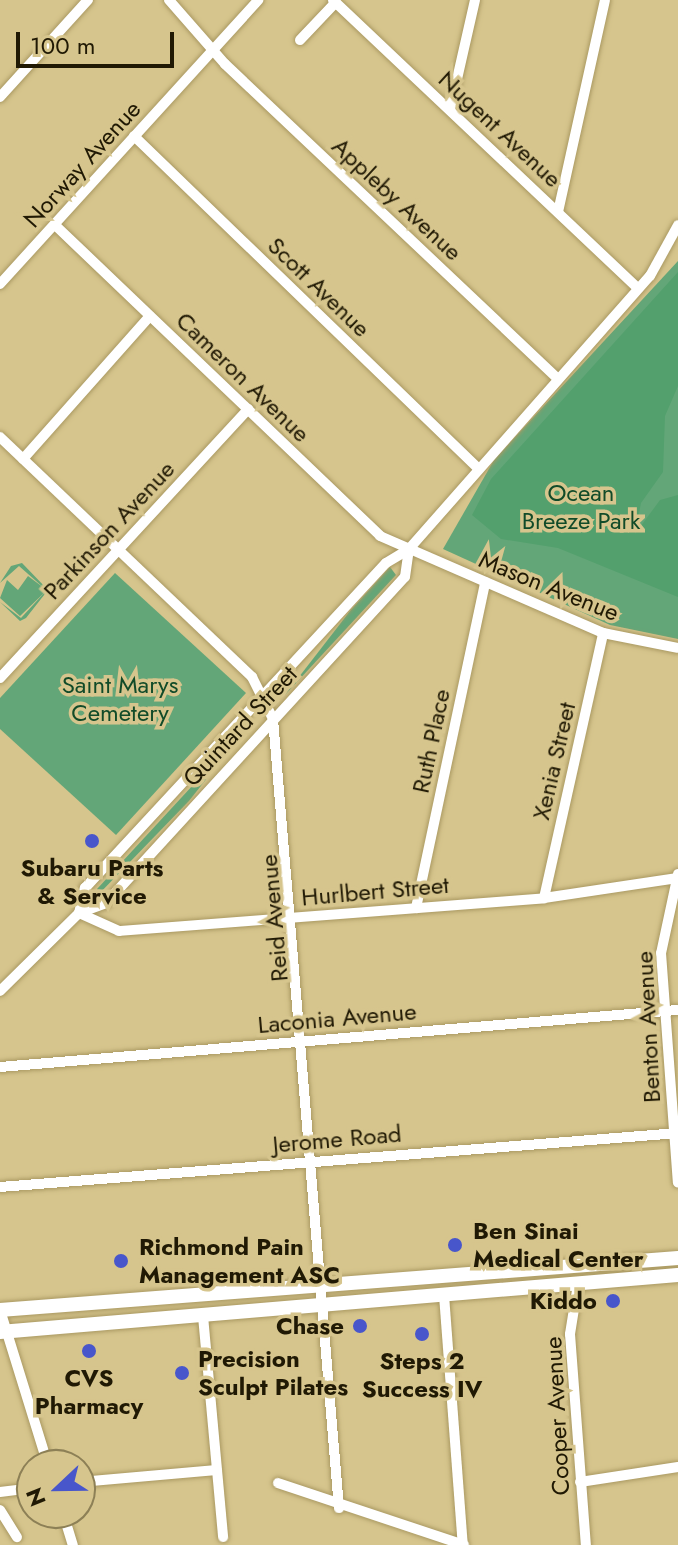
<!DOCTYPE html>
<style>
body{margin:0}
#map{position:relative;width:678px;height:1545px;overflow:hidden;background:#d6c58d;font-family:Jost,sans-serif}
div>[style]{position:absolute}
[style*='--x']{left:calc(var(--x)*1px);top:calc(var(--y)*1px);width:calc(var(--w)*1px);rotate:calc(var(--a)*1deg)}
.green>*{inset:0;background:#63a678}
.forest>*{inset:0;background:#53a06d}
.roads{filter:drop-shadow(0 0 2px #aa9962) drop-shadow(0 0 2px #aa9962)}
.minor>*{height:10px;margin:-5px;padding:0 5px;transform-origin:5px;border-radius:5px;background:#fff}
.major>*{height:14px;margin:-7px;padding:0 7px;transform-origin:7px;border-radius:7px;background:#fff}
.dots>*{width:22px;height:22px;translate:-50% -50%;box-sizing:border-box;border:4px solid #d6c58d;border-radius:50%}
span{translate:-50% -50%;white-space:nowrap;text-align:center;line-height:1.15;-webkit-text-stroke:7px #d6c58d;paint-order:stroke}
.street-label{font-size:24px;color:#201904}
.park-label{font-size:24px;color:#114b29}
.poi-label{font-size:24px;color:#201904;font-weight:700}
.left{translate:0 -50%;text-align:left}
.right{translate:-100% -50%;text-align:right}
.north{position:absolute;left:16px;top:1449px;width:80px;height:80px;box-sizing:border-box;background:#d6c58d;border:2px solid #8d8056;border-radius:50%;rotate:248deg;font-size:22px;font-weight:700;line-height:32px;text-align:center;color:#201904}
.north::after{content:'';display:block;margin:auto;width:28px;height:36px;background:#4856cb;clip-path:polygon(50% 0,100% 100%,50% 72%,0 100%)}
.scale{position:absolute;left:16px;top:32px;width:158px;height:36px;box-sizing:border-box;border:4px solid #201904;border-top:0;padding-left:10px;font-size:24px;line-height:28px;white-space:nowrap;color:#201904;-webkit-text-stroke:6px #d6c58d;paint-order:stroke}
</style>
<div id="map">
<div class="green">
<div style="clip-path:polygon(678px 261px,678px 639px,610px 625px,443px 549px,494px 460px)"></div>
<div style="clip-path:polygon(22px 563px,48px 590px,26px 618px,20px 621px,0 602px,21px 618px,45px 592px,20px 616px,0 598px,7px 580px,18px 590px,28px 576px,44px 588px,19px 566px,0 583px,11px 566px)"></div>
<div style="clip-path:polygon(390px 567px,396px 575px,285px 695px,350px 611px)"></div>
<div style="clip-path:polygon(115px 573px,246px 693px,116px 835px,0 729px,0 698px)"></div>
<div style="clip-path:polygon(253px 720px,189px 801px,97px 896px,97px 889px)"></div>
</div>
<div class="forest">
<div style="clip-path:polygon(678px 272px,678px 386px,665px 416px,663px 472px,641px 503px,635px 534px,660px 500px,678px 495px,678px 597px,558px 548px,501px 539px,472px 515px,491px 479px)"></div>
</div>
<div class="roads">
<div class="minor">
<div style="--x:169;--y:0;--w:85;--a:48.8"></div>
<div style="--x:225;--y:64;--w:456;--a:43.4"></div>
<div style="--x:333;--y:0;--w:419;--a:43.4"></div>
<div style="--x:300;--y:40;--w:52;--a:-46.5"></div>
<div style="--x:0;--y:97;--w:131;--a:-47.8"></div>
<div style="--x:450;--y:110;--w:113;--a:-77.2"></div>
<div style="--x:134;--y:136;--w:477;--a:44"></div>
<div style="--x:558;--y:212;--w:217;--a:-77.5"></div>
<div style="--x:55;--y:225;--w:450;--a:43.7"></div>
<div style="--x:380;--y:536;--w:243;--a:23.5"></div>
<div style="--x:603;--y:633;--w:76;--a:11.3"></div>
<div style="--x:0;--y:284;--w:384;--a:-47.7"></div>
<div style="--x:0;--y:437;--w:348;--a:43.6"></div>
<div style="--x:252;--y:677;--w:47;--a:63.4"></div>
<div style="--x:273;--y:719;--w:792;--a:85.22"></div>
<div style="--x:23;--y:459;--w:191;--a:-48.4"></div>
<div style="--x:0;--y:678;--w:366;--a:-47.3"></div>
<div style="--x:678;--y:874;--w:81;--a:102.1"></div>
<div style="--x:661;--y:953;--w:230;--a:85.8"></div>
<div style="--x:544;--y:898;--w:271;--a:-77.4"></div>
<div style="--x:416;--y:908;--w:333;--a:-78"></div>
<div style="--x:79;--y:913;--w:26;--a:-77"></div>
<div style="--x:85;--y:888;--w:443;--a:-47.2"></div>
<div style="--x:386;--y:563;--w:27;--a:-31"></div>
<div style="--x:409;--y:549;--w:364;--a:-48.6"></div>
<div style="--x:650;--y:276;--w:58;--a:-61.2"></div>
<div style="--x:79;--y:913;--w:44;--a:24.2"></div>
<div style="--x:119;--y:931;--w:426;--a:-4.4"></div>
<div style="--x:544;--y:898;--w:135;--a:-8.5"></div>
<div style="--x:0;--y:991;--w:111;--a:-44.6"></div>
<div style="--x:79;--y:913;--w:29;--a:-20"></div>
<div style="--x:106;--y:903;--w:442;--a:-47.5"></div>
<div style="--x:405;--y:577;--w:28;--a:-82"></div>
<div style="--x:0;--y:1067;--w:680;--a:-4.81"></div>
<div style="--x:0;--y:1187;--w:680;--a:-4.55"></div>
<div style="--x:578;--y:1284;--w:51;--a:99.1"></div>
<div style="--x:570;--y:1334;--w:212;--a:85.7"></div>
<div style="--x:444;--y:1295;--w:251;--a:85.7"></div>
<div style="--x:0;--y:1310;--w:162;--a:72.8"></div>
<div style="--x:203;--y:1316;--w:222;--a:84.8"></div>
<div style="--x:80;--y:1482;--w:137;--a:-5"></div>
<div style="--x:580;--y:1482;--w:99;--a:-8.7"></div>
<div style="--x:278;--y:1483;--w:196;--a:18.4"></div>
<div style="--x:0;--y:1492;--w:32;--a:-7"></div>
<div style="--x:0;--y:1510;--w:32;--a:58"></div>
<div style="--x:63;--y:1513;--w:34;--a:73"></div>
</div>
<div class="major">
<div style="--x:0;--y:1310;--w:680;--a:-4.39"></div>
<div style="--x:0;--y:1332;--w:680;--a:-4.81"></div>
</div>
</div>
<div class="dots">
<div style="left:92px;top:841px;background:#4856cb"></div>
<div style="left:455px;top:1245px;background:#4856cb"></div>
<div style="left:121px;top:1261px;background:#4856cb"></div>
<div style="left:613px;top:1301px;background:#4856cb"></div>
<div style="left:360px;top:1326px;background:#4856cb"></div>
<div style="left:422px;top:1334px;background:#4856cb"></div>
<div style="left:89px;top:1351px;background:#4856cb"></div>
<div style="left:182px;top:1373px;background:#4856cb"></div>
</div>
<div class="street-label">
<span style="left:500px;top:129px;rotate:43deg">Nugent Avenue</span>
<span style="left:82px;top:164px;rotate:-48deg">Norway Avenue</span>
<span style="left:397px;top:199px;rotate:43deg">Appleby Avenue</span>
<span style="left:319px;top:287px;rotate:44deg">Scott Avenue</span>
<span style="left:243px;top:377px;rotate:44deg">Cameron Avenue</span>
<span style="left:109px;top:530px;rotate:-47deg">Parkinson Avenue</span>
<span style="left:549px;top:586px;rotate:22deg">Mason Avenue</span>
<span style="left:240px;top:726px;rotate:-47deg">Quintard Street</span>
<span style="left:431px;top:741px;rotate:-78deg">Ruth Place</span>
<span style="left:554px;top:761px;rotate:-77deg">Xenia Street</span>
<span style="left:375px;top:891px;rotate:-5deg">Hurlbert Street</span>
<span style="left:274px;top:918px;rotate:-95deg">Reid Avenue</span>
<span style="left:337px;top:1018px;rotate:-5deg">Laconia Avenue</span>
<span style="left:648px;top:1027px;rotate:-93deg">Benton Avenue</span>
<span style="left:337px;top:1139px;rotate:-5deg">Jerome Road</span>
<span style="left:557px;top:1416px;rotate:-93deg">Cooper Avenue</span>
</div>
<div class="park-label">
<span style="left:581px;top:507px">Ocean<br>Breeze Park</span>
<span style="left:120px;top:699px">Saint Marys<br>Cemetery</span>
</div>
<div class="poi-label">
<span style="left:92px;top:882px">Subaru Parts<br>&amp; Service</span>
<span class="left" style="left:473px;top:1245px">Ben Sinai<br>Medical Center</span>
<span class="left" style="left:139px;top:1261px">Richmond Pain<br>Management ASC</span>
<span class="right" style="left:597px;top:1301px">Kiddo</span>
<span class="right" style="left:344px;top:1326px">Chase</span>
<span class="left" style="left:198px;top:1373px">Precision<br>Sculpt Pilates</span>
<span style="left:422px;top:1375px">Steps 2<br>Success IV</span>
<span style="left:89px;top:1392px">CVS<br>Pharmacy</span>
</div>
<div class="north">N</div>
<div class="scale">100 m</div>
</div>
